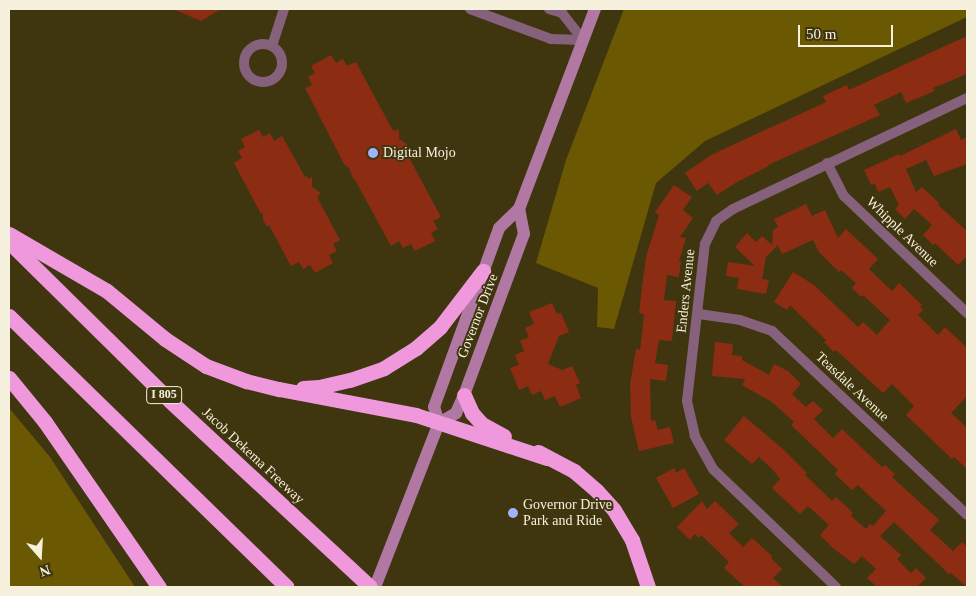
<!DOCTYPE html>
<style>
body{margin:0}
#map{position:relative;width:976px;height:596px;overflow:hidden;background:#3f3610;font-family:Georgia,serif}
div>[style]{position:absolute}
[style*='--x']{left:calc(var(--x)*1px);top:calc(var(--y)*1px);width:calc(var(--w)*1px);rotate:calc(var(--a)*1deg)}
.green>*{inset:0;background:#6a5802}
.building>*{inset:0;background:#8c2c12}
.street>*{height:10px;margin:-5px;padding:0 5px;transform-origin:5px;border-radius:5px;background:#85617c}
.street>.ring{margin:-5px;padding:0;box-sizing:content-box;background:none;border:10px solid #85617c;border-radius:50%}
.secondary>*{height:12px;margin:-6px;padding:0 6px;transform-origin:6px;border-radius:6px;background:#b078a3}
.highway>*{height:15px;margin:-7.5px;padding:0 7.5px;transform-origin:7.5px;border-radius:7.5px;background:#f098dc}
.dots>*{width:14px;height:14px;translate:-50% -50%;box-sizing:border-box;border:2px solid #3f3610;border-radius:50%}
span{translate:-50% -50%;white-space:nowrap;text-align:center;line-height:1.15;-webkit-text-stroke:4px #3f3610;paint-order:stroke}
.shield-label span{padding:1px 4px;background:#3f3610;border:1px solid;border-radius:4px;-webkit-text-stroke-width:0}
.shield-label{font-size:12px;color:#f6f1dd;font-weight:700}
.poi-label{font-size:14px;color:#f6f1dd}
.left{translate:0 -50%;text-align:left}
.street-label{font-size:14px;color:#f6f1dd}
.frame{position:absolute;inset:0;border:10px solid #f6f1dd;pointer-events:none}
.north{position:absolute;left:15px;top:531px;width:50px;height:50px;-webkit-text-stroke:4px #3f3610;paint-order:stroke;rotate:161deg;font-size:14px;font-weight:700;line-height:20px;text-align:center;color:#f6f1dd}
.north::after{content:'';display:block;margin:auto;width:18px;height:22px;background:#f6f1dd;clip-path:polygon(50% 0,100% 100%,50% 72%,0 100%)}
.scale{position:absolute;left:798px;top:25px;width:95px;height:22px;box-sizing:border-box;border:2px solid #f6f1dd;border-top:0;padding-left:6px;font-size:15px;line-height:18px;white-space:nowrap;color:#f6f1dd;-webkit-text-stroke:4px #3f3610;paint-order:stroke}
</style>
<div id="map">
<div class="green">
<div style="clip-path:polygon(624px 9px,967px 9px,967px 17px,705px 141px,656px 183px,614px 329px,597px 327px,598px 288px,536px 263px,566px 160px)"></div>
<div style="clip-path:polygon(9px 408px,50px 457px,135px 587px,9px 587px)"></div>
</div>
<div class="building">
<div style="clip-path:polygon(173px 9px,221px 9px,201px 21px)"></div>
<div style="clip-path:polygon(967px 36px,967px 74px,933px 88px,935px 91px,906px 103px,901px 92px,874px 105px,880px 115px,768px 165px,769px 166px,737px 182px,717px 195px,708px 183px,697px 191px,685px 173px,711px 155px,826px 102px,823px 96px,847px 85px,849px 90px)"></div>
<div style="clip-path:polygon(331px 55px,336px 63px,343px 59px,347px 66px,356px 62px,392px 129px,395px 131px,399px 129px,399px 139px,408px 145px,405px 150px,441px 217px,433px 221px,438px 229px,431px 233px,435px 241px,415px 251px,411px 244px,403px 248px,399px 241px,391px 246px,354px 178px,353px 179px,349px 168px,344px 164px,305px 88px,312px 85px,308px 77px,315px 73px,311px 66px)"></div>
<div style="clip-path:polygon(956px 129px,961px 140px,967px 137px,967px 164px,934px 176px,926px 160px,906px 169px,916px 192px,922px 187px,939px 203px,938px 205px,967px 231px,967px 256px,958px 265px,935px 243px,933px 245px,923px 235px,932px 225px,914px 209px,905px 219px,895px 209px,899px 205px,890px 187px,878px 192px,875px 184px,871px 185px,864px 170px,899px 154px,900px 156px)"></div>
<div style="clip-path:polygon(259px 130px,263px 137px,270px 133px,274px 141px,282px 136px,305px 177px,307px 176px,308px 179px,312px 177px,312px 187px,321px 193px,318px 196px,318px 199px,340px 240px,333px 244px,337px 251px,329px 255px,333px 263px,315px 273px,310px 265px,303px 269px,299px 262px,291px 266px,269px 225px,267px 227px,263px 220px,263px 214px,260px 212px,234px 163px,242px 158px,238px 151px,245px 147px,241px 139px)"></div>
<div style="clip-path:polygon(674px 185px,692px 197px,683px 210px,693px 218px,680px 237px,686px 238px,679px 261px,681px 261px,679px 277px,667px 275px,664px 300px,676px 301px,672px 341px,659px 340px,655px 363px,668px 365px,666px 381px,650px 379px,651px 421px,655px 420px,658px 430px,670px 427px,674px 443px,639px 451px,631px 417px,630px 384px,636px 349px,640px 350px,644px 314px,639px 313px,642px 287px,646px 257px,659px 215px,655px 212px)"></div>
<div style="clip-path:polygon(806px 204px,812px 216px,825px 210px,838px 238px,846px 229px,878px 259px,869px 269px,892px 291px,899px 283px,922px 305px,920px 307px,923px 310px,918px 315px,938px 335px,945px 327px,967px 348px,967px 396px,951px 413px,967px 428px,967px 469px,954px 457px,952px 459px,906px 415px,914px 406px,892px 384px,883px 393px,836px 350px,834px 352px,824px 342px,826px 340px,790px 305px,787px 310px,774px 302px,793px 272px,814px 285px,858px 327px,863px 322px,877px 335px,890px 320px,863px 295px,861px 297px,852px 288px,856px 283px,841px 270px,839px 272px,819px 252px,813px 240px,782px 254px,778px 245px,766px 257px,762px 279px,769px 280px,766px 294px,737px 289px,739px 278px,726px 276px,728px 262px,755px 266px,735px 247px,747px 233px,756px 242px,762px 236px,772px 245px,773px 230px,778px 227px,774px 219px)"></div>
<div style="clip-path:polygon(552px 303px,557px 314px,561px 313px,569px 332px,559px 336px,548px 364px,562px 370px,572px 366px,580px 383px,576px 385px,581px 398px,560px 407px,555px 396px,545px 400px,541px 391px,532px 395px,528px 386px,519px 390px,510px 368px,519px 365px,515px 355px,524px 351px,520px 341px,529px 337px,525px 328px,534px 324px,529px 312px)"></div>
<div style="clip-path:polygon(715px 342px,733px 344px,732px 355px,742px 356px,742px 360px,769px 375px,774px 364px,788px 371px,801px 384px,792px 394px,806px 407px,813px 401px,823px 410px,814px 419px,833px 438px,842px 429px,882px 467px,885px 465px,895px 474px,892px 477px,939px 520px,930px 530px,953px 551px,962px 542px,967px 547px,967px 587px,951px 573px,949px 574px,894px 522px,880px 536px,901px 555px,897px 559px,911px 573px,916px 568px,926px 578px,917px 587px,877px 587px,867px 578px,876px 569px,862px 556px,854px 564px,833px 548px,820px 535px,829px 525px,808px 506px,800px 514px,772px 488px,780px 479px,773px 470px,759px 457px,752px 464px,724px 440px,744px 416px,785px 451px,807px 473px,805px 475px,832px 501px,836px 497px,853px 513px,851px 516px,866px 529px,870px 524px,873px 526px,886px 511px,858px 485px,852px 490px,835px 474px,838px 470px,791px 425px,794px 422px,772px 402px,742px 385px,745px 379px,712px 376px)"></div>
<div style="clip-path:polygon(674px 468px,676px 473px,684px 468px,699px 494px,673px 508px,656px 478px)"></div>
<div style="clip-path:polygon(702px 501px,707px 509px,715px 501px,739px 524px,729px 533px,743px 547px,752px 538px,772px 556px,771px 558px,782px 569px,773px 578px,783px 587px,745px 587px,724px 568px,729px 562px,701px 535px,698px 538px,695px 534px,690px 540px,677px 527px)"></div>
</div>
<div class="street">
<div style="--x:470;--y:9;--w:86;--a:20.3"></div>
<div style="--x:551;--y:39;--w:32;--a:2"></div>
<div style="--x:549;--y:9;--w:14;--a:17"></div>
<div style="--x:562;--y:13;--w:34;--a:52"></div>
<div class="ring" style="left:244px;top:44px;width:28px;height:28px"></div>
<div style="--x:272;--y:46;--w:39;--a:-72"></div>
<div style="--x:827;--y:163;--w:37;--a:63"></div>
<div style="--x:844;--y:196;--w:170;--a:43.6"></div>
<div style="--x:699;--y:314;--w:41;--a:8.3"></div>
<div style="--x:740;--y:320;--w:34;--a:19"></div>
<div style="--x:772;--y:331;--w:268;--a:43.3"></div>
<div style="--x:836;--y:587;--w:170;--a:-136.2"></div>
<div style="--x:713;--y:469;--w:38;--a:-119"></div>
<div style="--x:695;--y:436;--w:36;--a:-103"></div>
<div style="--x:687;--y:401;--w:158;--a:-83.5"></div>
<div style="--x:705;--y:244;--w:25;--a:-64"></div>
<div style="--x:716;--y:221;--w:21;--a:-35"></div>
<div style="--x:733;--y:209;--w:259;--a:-25.4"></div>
</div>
<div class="secondary">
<div style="--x:439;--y:423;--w:17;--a:-107"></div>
<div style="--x:434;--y:407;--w:190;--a:-70"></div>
<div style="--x:499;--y:228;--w:28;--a:-44"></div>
<div style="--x:519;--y:209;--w:214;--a:-69.2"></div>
<div style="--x:375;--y:587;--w:176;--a:-68.7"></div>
<div style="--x:439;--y:423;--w:20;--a:-30"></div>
<div style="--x:456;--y:413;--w:20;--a:-66"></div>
<div style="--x:464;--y:395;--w:172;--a:-69.6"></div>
<div style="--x:524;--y:234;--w:25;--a:-101"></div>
</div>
<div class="highway">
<div style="--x:9;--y:234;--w:113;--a:30.2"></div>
<div style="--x:107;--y:291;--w:75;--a:39.6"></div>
<div style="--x:165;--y:339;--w:49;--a:33.4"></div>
<div style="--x:206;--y:366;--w:43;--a:20.6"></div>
<div style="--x:246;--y:381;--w:34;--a:14"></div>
<div style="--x:279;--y:389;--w:139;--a:10.7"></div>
<div style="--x:416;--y:415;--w:138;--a:18.2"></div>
<div style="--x:9;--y:242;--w:226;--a:44.6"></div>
<div style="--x:170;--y:401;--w:273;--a:42.9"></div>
<div style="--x:9;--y:316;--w:388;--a:44.3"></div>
<div style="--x:9;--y:378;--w:57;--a:50.7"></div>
<div style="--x:45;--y:422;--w:201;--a:55.4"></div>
<div style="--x:303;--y:388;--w:16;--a:-4"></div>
<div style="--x:319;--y:387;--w:32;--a:-13"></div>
<div style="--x:350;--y:380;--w:36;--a:-19"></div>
<div style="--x:384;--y:368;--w:38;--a:-32"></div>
<div style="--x:416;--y:348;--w:32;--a:-41"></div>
<div style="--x:440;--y:327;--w:71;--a:-52.5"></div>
<div style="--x:464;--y:395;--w:20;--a:66"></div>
<div style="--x:472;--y:413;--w:15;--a:48"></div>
<div style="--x:482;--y:424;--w:25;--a:29"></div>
<div style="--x:538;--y:452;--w:41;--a:27.8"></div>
<div style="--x:574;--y:471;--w:30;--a:41"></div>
<div style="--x:597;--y:491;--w:25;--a:48"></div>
<div style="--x:614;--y:510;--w:35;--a:59"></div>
<div style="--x:632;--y:540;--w:50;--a:71.2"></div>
</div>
<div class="dots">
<div style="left:373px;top:153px;background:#a4b2fc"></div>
<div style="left:513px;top:513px;background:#a4b2fc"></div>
</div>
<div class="shield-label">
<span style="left:164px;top:395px">I 805</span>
</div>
<div class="poi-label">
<span class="left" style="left:383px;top:153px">Digital Mojo</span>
<span class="left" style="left:523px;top:513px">Governor Drive<br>Park and Ride</span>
</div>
<div class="street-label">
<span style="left:902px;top:232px;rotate:44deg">Whipple Avenue</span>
<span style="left:686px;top:291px;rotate:-84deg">Enders Avenue</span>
<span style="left:478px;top:316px;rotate:-69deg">Governor Drive</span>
<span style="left:852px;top:387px;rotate:43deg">Teasdale Avenue</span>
<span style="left:253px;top:456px;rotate:43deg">Jacob Dekema Freeway</span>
</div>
<div class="frame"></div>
<div class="north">N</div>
<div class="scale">50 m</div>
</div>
